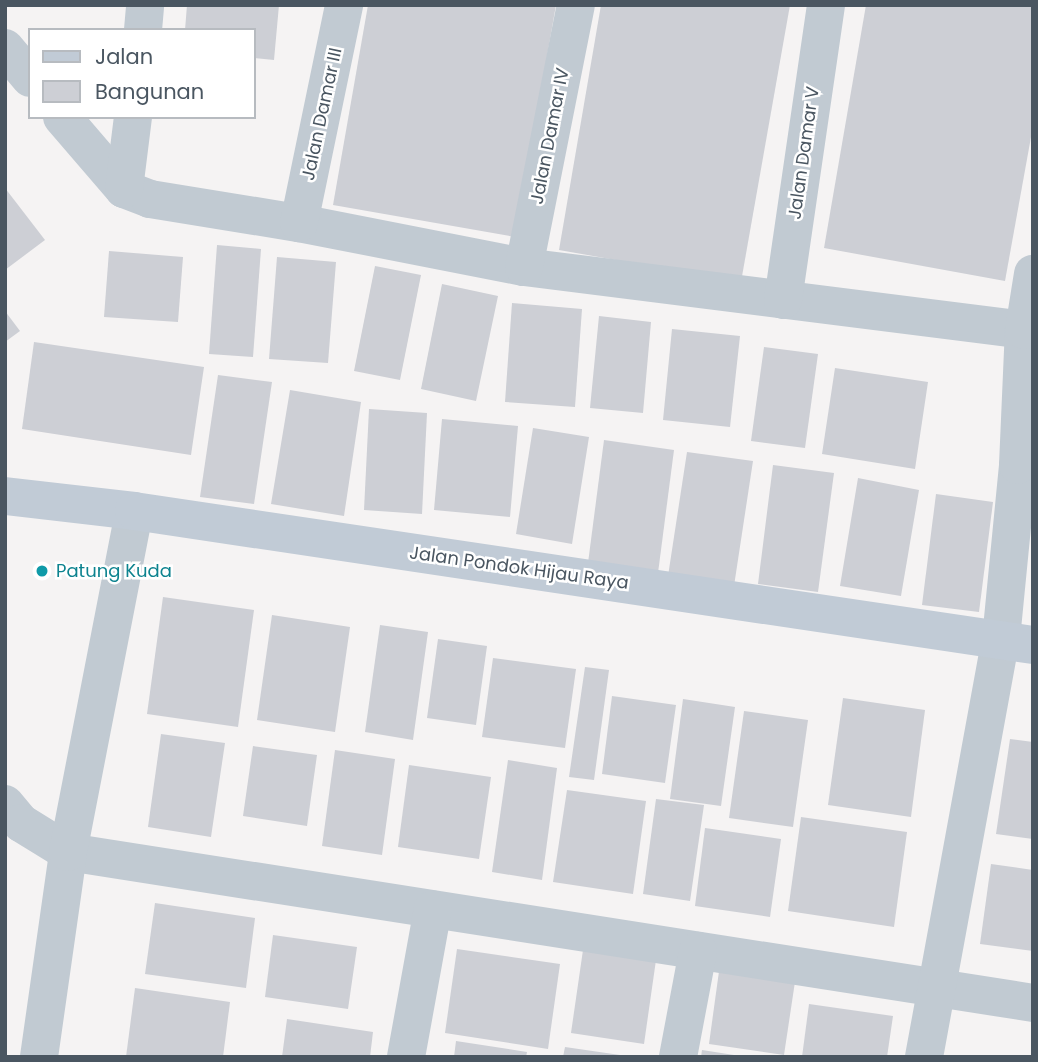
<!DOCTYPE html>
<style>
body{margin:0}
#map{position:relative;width:1038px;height:1062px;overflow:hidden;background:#f5f3f3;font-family:Poppins,sans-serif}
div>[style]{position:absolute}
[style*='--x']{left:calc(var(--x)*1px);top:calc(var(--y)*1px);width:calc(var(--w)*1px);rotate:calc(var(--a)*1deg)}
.building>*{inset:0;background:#cdcfd5}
.street>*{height:38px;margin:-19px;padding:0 19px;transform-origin:19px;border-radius:19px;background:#c1cad2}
.secondary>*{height:38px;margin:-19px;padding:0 19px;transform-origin:19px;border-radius:19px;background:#c1cbd6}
.dots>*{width:19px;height:19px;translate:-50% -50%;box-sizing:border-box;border:4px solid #fff;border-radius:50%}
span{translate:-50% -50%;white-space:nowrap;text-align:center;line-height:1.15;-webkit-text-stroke:5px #fff;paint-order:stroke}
.street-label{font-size:18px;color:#4a5661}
.culture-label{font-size:18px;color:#0d838f}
.left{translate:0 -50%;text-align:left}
.frame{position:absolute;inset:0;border:7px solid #4a5661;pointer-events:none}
.legend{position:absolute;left:28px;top:28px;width:228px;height:91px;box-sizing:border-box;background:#fff;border:2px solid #b7bbc0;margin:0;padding:9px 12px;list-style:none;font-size:21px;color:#4a5661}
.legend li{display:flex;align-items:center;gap:14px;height:35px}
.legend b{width:35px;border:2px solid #b7bbc0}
</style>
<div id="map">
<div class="building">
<div style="clip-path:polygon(187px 5px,279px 5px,274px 60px,254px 58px,254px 30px,185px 30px)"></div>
<div style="clip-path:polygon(368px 5px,556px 5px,515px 237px,333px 205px)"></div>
<div style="clip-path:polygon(601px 5px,790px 5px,741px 282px,559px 250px)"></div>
<div style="clip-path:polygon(866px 5px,1033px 5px,1033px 126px,1005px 281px,824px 248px)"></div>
<div style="clip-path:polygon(5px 188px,45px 240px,5px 270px)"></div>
<div style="clip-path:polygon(217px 245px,261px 249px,253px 357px,209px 354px)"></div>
<div style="clip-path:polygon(109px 251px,183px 257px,178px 322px,104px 317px)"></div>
<div style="clip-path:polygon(277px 257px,336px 262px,328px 363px,269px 359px)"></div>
<div style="clip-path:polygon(375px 266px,421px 275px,400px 380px,354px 371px)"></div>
<div style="clip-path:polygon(442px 284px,498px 296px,476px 401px,421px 389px)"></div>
<div style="clip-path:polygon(512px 303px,582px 309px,575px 407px,505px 402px)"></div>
<div style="clip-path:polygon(5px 311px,20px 331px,5px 342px)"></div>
<div style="clip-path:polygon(599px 316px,651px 322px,643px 413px,590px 408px)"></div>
<div style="clip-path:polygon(672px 329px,740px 336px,730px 427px,663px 420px)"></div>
<div style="clip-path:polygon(34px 342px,204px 367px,191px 455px,22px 429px)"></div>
<div style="clip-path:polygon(764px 347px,818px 354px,805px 448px,751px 441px)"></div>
<div style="clip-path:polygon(835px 368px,928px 382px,915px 469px,822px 454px)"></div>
<div style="clip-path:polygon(218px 375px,272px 382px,254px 504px,200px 497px)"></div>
<div style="clip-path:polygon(290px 390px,361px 402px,344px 516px,271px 504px)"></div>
<div style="clip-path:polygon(369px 409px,427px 413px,422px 514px,364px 510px)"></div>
<div style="clip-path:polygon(442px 419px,518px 426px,510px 517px,434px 510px)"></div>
<div style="clip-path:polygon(533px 428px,589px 437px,572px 544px,516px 534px)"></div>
<div style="clip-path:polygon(604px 440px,674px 450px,658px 573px,588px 563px)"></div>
<div style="clip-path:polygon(687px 452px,753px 461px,734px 586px,668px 576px)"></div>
<div style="clip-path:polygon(773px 465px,834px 473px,818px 592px,758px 584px)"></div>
<div style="clip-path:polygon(858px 478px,919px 490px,901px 596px,840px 586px)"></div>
<div style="clip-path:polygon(936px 494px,993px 502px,979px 612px,922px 605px)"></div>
<div style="clip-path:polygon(163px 597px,254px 610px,238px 727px,147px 714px)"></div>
<div style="clip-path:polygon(272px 615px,350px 627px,335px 732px,257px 720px)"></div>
<div style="clip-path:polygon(380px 625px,428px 632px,413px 740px,365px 732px)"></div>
<div style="clip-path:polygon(438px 639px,487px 646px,476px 725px,427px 718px)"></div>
<div style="clip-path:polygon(493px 658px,576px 669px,565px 748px,482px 737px)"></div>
<div style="clip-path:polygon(585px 667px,609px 670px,594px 780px,569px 777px)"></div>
<div style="clip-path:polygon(612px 696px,676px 705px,665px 783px,602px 774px)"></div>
<div style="clip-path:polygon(843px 698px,925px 710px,911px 817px,828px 805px)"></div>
<div style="clip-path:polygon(683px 699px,735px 707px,721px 806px,670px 799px)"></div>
<div style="clip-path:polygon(744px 711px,808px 720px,793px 827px,729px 818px)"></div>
<div style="clip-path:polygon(161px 734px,225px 743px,211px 837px,148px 827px)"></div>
<div style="clip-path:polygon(1010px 739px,1033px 742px,1033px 839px,996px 834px)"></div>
<div style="clip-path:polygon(253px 746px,317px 755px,307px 826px,243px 816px)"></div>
<div style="clip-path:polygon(335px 750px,395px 759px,382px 855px,322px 846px)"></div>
<div style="clip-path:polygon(508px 760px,557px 768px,542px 880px,492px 872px)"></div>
<div style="clip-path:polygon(409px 765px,491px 777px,479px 859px,398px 847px)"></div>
<div style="clip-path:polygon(567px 790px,646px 801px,633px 894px,553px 882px)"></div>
<div style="clip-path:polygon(656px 799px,704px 805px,690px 901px,643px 894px)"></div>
<div style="clip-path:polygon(801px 817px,907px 832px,894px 927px,788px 911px)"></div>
<div style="clip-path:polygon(705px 828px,781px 839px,770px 917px,695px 906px)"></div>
<div style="clip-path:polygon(991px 864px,1033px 870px,1033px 951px,980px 944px)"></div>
<div style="clip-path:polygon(155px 903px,255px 918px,246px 988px,145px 974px)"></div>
<div style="clip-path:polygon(273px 935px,357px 947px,348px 1009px,265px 997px)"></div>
<div style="clip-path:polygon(457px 949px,560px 964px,548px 1049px,445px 1033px)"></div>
<div style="clip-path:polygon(583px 950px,656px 960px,644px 1044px,571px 1033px)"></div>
<div style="clip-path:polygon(720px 964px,796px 975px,784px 1055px,709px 1044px)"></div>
<div style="clip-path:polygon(135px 988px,230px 1002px,223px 1057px,126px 1057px)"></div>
<div style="clip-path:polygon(809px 1004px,893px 1016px,887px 1057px,802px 1057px)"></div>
<div style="clip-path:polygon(287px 1019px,373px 1032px,370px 1057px,282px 1057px)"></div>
<div style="clip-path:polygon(456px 1041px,527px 1052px,526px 1057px,454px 1057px)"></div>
<div style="clip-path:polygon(565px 1047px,620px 1055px,620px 1057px,563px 1057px)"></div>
<div style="clip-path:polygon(702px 1050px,734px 1055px,734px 1057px,701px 1057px)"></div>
</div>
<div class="street">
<div style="--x:143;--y:30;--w:25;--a:-85"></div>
<div style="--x:5;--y:48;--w:39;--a:50"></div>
<div style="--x:62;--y:117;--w:95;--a:49.3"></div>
<div style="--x:124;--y:189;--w:28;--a:21"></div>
<div style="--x:150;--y:199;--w:151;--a:9.2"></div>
<div style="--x:299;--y:223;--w:229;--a:11.1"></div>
<div style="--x:524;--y:267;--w:513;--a:7.17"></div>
<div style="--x:124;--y:189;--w:73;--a:-82.9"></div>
<div style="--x:299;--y:223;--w:223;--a:-78.3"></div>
<div style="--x:524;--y:267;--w:267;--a:-78.8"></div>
<div style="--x:783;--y:300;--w:298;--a:-81.7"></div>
<div style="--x:5;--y:804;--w:25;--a:50"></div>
<div style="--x:21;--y:823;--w:55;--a:31.7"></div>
<div style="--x:68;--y:852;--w:977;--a:8.89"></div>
<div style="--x:39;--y:1057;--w:207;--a:-81.9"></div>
<div style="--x:68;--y:852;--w:347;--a:-79"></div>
<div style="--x:406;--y:1057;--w:150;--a:-79.7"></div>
<div style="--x:678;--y:1057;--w:108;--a:-79.3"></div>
<div style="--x:924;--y:1057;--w:425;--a:-79.6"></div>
<div style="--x:1001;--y:639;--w:175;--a:-84.4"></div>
<div style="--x:1018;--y:465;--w:135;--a:-87.5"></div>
<div style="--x:1024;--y:330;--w:57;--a:-80.9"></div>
</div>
<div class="secondary">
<div style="--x:5;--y:496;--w:130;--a:6.6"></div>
<div style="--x:134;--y:511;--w:909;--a:8.48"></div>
</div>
<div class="dots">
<div style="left:42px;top:571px;background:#0f9aa8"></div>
</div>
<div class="street-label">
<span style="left:322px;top:114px;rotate:-78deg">Jalan Damar III</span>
<span style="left:550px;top:136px;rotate:-79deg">Jalan Damar IV</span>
<span style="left:804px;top:153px;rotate:-82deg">Jalan Damar V</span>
<span style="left:519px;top:568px;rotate:8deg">Jalan Pondok Hijau Raya</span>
</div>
<div class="culture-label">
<span class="left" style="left:56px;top:571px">Patung Kuda</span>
</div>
<div class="frame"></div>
<ul class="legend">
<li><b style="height:9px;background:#c1cbd6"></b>Jalan</li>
<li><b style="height:19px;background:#cdcfd5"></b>Bangunan</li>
</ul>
</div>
